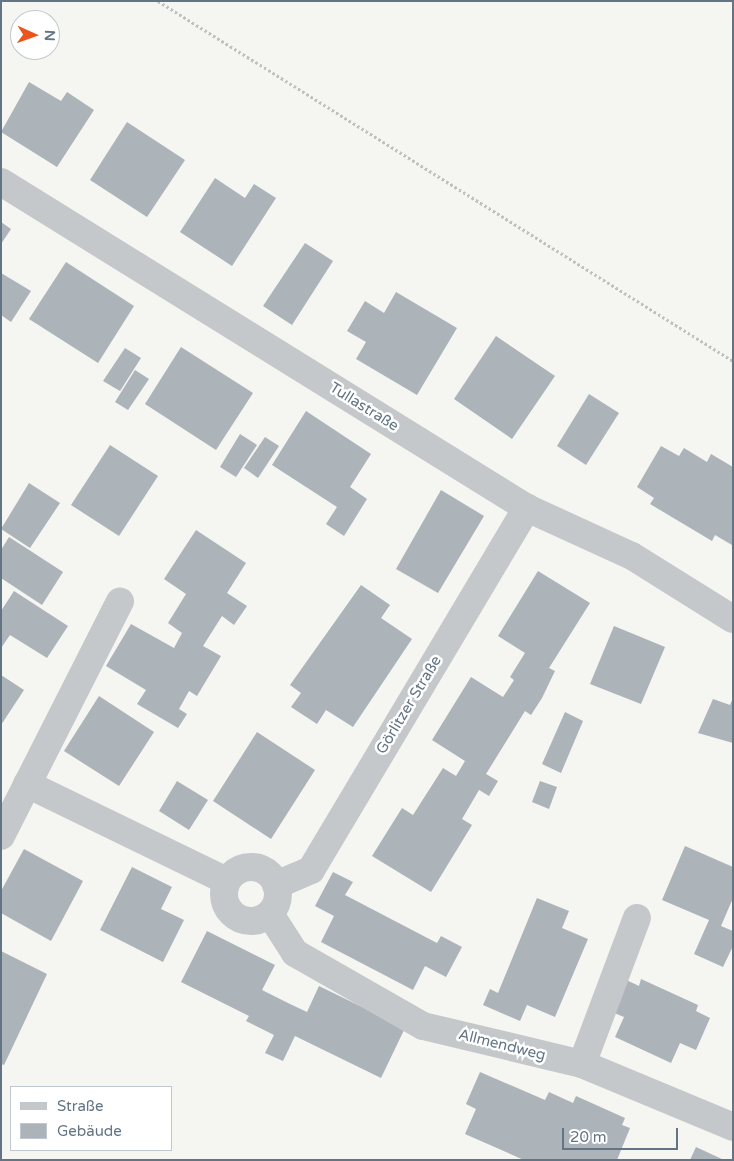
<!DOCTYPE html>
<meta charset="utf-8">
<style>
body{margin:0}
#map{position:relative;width:734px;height:1161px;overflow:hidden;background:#f5f5f1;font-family:"Varela Round",sans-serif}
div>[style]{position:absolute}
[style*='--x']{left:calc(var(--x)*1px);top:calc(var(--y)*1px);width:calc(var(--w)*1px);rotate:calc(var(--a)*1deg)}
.building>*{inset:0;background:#acb3b9}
.path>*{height:3px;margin-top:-1.5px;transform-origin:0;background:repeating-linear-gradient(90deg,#bec0c2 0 2.5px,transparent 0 5px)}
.minor>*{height:28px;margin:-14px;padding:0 14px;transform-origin:14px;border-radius:14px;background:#c5c8cb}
.minor>.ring{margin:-14px;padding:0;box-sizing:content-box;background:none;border:28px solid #c5c8cb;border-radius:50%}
span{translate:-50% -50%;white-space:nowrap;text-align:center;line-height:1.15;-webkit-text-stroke:5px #fff;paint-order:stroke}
.street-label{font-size:15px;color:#637484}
.frame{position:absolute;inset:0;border:2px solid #637484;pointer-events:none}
.legend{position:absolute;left:10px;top:1086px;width:162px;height:65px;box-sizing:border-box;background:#fff;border:1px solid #c1c7ce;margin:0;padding:6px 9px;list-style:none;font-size:15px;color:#637484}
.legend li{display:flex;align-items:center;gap:10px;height:25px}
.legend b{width:25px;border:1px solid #c1c7ce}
.north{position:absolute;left:10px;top:10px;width:50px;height:50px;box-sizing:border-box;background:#fff;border:1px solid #c1c7ce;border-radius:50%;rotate:92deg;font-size:14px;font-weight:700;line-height:20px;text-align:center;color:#637484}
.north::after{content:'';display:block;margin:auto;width:18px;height:22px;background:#eb541c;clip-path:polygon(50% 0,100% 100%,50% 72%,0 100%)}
.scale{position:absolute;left:562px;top:1128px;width:116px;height:22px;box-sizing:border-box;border:2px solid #637484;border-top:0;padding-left:6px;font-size:15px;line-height:18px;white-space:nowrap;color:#637484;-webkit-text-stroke:4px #fff;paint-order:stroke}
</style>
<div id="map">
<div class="building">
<div style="clip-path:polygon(29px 82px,61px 101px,67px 92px,94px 110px,57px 167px,1px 132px)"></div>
<div style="clip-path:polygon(127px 122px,185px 160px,147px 217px,90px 180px)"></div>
<div style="clip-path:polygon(215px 178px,245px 198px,254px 184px,276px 198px,232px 266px,180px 232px)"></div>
<div style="clip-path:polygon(1px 222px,11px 229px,1px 244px)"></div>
<div style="clip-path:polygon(305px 243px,333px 261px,292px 325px,263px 306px)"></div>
<div style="clip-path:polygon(66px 262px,134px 306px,98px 363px,29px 319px)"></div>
<div style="clip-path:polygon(1px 273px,31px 291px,11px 322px,1px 315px)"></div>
<div style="clip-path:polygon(396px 292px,457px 328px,417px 395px,356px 359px,366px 342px,347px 331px,365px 301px,384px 313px)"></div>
<div style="clip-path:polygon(496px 336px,555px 376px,512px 439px,454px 399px)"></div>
<div style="clip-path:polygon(181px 347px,253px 393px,216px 450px,145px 404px)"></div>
<div style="clip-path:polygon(125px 348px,141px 358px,120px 391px,103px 381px)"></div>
<div style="clip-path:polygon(135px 370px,149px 379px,128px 410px,115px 402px)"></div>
<div style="clip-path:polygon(589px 394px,619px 413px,586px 465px,557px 446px)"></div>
<div style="clip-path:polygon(306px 411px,371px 454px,350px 487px,367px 499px,344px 536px,326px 524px,337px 507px,272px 465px)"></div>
<div style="clip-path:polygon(240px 434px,257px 445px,236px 477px,220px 467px)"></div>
<div style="clip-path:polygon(265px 437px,279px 446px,258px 478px,244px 468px)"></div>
<div style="clip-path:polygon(110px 445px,158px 476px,119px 536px,71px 505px)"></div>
<div style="clip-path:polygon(661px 446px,679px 456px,684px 448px,707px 462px,711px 454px,733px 467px,732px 545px,715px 535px,712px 541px,650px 504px,654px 498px,637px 487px)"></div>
<div style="clip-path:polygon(29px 483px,60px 503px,30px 548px,1px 529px)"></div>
<div style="clip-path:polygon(441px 490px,484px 516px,438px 593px,396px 569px)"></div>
<div style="clip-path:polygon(196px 530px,246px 563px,227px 593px,247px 606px,234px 625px,222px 616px,203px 646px,221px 656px,197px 696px,189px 691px,179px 709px,187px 714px,178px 728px,137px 704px,146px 690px,106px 666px,131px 624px,174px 648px,182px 633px,168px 623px,186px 594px,164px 579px)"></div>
<div style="clip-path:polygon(9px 537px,63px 572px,42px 605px,1px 578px,1px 550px)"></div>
<div style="clip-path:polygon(538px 571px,590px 603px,549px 668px,555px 671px,542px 698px,531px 715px,525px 711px,486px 774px,498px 781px,489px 796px,479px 790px,462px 819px,472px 825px,431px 892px,372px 856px,402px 808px,413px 815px,443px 768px,456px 776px,465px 761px,432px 740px,471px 677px,503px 697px,514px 680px,510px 677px,525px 653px,498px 636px)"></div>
<div style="clip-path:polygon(361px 585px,390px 605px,381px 618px,412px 639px,353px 727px,326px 710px,317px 724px,291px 707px,301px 693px,290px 685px)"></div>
<div style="clip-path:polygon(14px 591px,68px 626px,47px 658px,10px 635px,1px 648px,1px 611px)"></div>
<div style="clip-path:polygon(614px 626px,665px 647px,641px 704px,590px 684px)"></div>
<div style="clip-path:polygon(1px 675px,24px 690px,1px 725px)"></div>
<div style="clip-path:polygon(99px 696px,154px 732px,119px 786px,64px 751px)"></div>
<div style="clip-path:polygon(733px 698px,733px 743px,698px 733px,713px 699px,730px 705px)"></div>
<div style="clip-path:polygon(565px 712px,583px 721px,561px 773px,542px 764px)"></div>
<div style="clip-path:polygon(257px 732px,315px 770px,271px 839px,213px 801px)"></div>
<div style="clip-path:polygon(177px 781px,208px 800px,189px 830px,159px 811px)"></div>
<div style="clip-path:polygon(540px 781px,557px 787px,549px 809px,532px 802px)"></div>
<div style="clip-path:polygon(685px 846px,733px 867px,733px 898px,721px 926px,733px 931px,733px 946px,723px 967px,694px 954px,709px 920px,662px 900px)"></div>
<div style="clip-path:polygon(24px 849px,83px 881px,51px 941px,1px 913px,1px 891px)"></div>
<div style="clip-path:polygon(132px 867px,172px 887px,161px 909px,184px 920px,163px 962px,100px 930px)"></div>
<div style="clip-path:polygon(333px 872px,353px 882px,345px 895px,437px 943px,441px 936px,462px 947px,446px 977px,425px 966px,413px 990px,321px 942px,334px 916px,315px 906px)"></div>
<div style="clip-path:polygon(537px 898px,569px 911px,562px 928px,588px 939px,555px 1017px,527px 1005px,520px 1021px,483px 1005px,490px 989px,498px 993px)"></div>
<div style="clip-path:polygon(207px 931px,275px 965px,262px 990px,290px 1004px,307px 1012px,319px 986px,405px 1028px,381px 1078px,295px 1036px,283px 1061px,265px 1053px,274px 1035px,246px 1021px,249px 1016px,181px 982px)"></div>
<div style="clip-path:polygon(1px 951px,47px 974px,4px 1065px,1px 1064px)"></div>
<div style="clip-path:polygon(622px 978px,639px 986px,641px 979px,698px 1005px,696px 1011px,710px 1018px,696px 1050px,680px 1043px,671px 1063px,615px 1037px,624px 1017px,607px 1010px)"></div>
<div style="clip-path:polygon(480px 1072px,545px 1100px,549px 1092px,573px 1103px,576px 1096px,625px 1118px,622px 1125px,630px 1128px,617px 1160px,524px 1160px,465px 1134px,476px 1109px,466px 1104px)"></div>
<div style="clip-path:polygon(696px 1147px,724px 1160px,690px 1160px)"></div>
</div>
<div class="path">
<div style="--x:158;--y:1;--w:678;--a:32.05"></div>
</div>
<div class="minor">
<div style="--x:1;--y:182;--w:619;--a:31.79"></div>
<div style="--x:527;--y:508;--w:115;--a:24.6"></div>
<div style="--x:632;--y:556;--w:119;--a:32"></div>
<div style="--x:27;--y:784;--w:222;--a:25.9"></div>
<div style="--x:1;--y:836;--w:263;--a:-63.1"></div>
<div class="ring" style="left:224px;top:867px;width:26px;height:26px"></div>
<div style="--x:276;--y:885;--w:38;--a:-23"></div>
<div style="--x:311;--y:870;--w:422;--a:-59.2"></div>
<div style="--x:270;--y:914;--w:46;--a:57.3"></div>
<div style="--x:295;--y:953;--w:147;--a:29.7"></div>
<div style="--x:423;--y:1026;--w:163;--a:13.4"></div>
<div style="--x:582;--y:1064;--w:164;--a:22.6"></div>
<div style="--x:582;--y:1064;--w:156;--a:-69.4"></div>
</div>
<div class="street-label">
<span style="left:364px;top:407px;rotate:32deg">Tullastraße</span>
<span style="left:409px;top:705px;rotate:-59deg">Görlitzer Straße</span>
<span style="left:502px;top:1045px;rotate:14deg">Allmendweg</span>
</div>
<div class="frame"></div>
<ul class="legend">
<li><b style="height:6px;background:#c5c8cb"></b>Straße</li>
<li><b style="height:14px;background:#acb3b9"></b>Gebäude</li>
</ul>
<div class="north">N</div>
<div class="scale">20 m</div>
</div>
